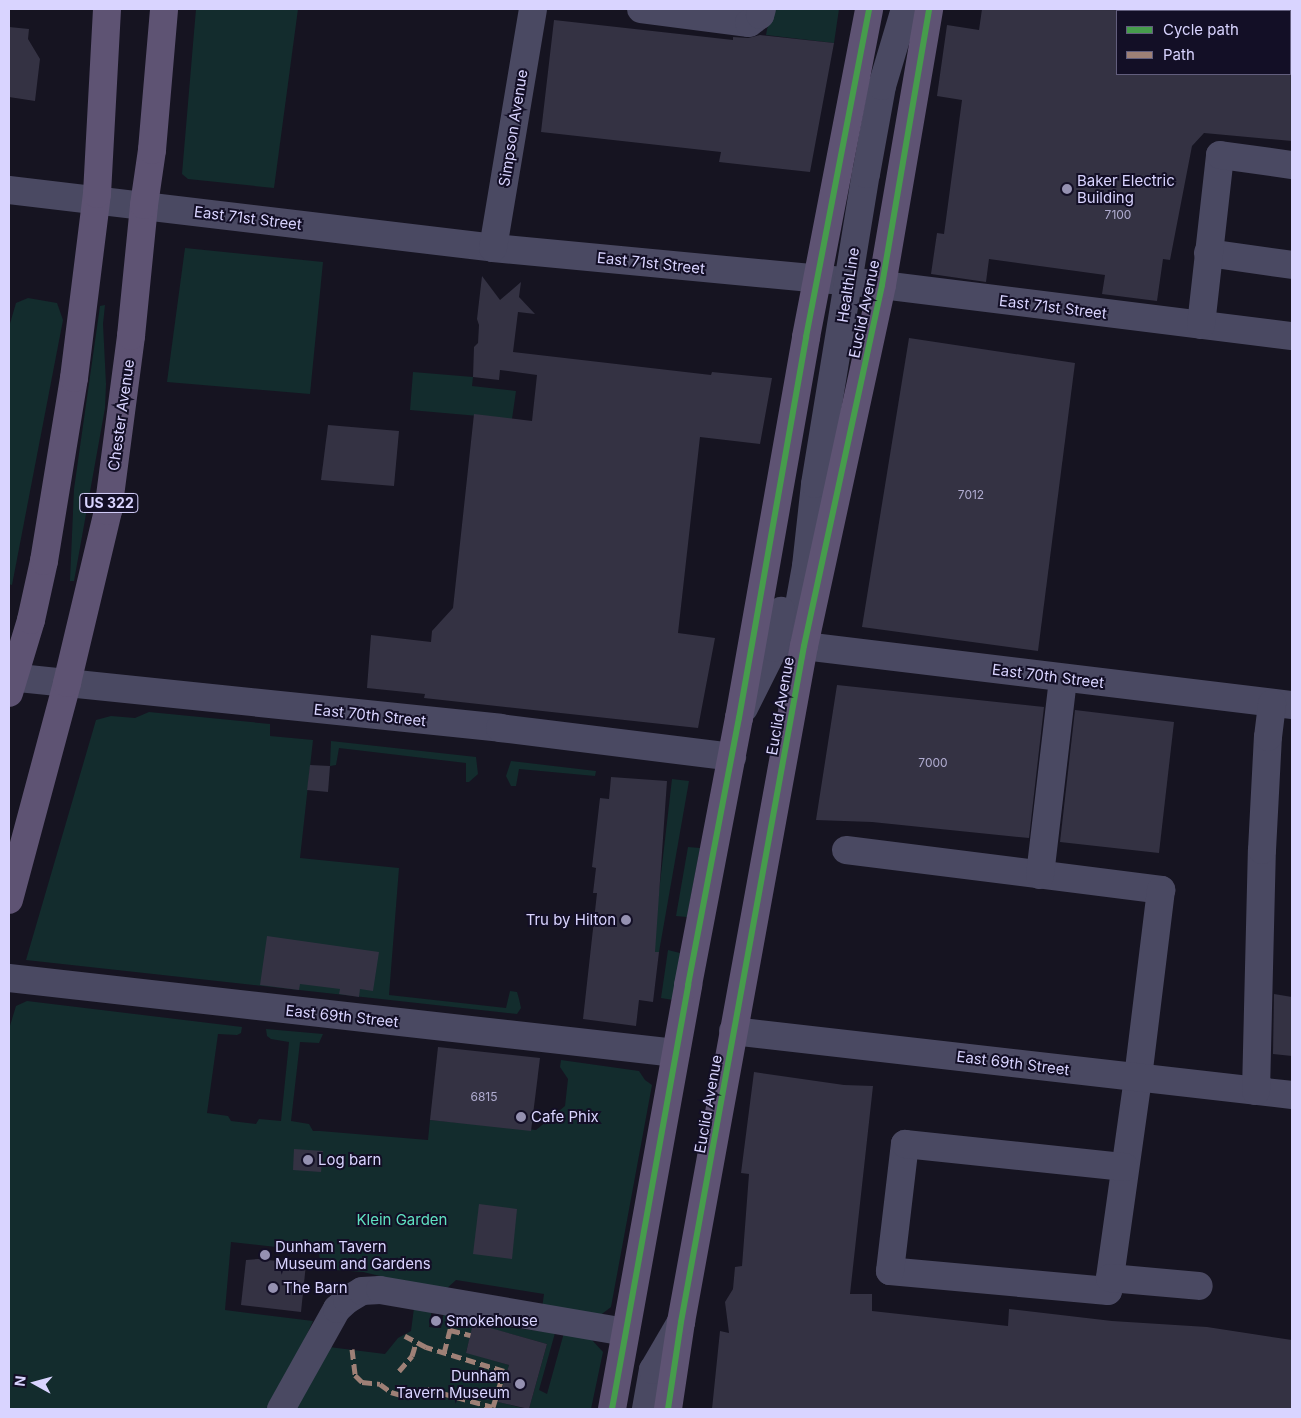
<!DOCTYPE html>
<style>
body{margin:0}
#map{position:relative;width:1301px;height:1418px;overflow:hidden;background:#161421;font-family:Inter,sans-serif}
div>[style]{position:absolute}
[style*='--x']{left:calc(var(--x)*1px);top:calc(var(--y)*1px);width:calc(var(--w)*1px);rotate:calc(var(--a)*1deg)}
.green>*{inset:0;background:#132c2d}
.building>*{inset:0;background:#343243}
.minor>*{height:28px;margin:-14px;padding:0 14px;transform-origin:14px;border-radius:14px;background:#4a4962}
.major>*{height:28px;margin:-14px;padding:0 14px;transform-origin:14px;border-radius:14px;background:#5e5373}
.quiet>*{height:5px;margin-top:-2.5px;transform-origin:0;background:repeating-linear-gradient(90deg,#9e8076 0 10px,transparent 0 15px)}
.cycleway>*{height:6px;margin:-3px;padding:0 3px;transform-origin:3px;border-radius:3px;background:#469c4c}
.dots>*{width:14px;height:14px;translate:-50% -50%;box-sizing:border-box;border:2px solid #130f26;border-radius:50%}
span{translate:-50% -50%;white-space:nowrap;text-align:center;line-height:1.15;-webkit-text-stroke:4px #130f26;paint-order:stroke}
.number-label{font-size:12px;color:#b0acd0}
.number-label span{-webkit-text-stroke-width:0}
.shield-label span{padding:1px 4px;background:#130f26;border:1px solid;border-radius:4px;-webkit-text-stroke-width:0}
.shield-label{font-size:14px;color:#d9d4ff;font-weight:700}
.street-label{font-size:15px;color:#d9d4ff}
.poi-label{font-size:15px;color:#d9d4ff}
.left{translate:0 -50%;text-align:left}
.right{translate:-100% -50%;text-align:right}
.park-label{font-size:15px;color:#5fe0c0}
.frame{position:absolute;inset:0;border:10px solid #d9d4ff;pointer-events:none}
.legend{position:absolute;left:1116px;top:10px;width:175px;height:65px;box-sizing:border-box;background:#130f26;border:1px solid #625e7d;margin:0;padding:6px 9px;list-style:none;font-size:15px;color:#d9d4ff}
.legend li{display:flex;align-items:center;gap:10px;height:25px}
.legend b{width:25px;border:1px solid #625e7d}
.north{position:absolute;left:10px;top:1358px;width:50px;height:50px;-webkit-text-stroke:4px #130f26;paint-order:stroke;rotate:277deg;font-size:14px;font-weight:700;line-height:20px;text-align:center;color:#d9d4ff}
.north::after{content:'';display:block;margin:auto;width:18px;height:22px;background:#d9d4ff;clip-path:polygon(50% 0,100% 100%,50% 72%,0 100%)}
</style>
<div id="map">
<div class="green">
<div style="clip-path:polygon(196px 9px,298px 9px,274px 188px,188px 179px,182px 174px)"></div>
<div style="clip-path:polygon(771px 9px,839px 9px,834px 43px,766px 35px)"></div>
<div style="clip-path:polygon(185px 248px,323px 262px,310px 394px,167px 382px)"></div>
<div style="clip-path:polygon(28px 298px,57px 303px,63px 320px,12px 585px,9px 584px,9px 327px,16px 303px)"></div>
<div style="clip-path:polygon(105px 305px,103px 324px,106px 384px,105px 408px,74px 581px,70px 581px,74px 489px,100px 306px)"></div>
<div style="clip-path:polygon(413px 372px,473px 377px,472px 386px,516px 391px,512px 419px,410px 410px)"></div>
<div style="clip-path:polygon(149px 712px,270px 724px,270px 736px,313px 740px,300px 858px,399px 868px,389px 995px,506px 1008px,510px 991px,517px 992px,519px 999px,521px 1008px,517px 1014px,26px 960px,96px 720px,111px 716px,135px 718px)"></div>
<div style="clip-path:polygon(331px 741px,476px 757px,478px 774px,469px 782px,466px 782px,466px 763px,339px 748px,336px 765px,330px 766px)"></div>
<div style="clip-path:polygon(511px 761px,596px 771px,595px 776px,519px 769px,516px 786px,511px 786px,506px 776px)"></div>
<div style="clip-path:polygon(672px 779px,689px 781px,659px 952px,655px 952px,655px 926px)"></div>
<div style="clip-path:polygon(688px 847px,700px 848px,687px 917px,676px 916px)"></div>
<div style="clip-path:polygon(668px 950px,680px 953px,673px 1000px,661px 998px)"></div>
<div style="clip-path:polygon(27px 1001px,242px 1027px,241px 1033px,237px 1035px,218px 1034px,207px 1113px,228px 1116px,231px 1121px,256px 1124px,259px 1119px,281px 1121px,289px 1042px,271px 1039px,267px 1036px,266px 1029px,323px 1034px,319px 1043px,300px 1042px,291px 1121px,309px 1124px,313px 1131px,320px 1131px,428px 1140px,430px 1120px,536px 1130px,565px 1106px,568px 1079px,560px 1067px,561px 1060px,639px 1071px,645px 1080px,652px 1085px,611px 1307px,594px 1320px,542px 1308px,544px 1294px,456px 1280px,444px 1291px,363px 1272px,322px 1269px,318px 1249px,294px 1249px,231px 1242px,225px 1310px,313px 1321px,298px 1354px,329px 1347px,385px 1354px,398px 1338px,411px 1331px,414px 1308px,432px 1309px,429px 1327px,441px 1328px,444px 1311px,506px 1327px,555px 1333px,539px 1390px,547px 1394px,565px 1329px,592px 1340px,603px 1352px,591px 1409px,529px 1409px,547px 1344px,474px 1324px,466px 1352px,509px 1365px,499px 1402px,526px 1409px,9px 1409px,9px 1029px,16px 1006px)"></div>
</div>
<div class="building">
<div style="clip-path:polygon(982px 9px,1117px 9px,1117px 74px,1292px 74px,1292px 141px,1204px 133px,1192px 146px,1170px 260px,1163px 259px,1157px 301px,1102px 294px,1105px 275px,989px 259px,986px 282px,931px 274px,937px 233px,944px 234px,962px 100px,937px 96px,947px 25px,979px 30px)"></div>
<div style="clip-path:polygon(554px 20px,733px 40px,733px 37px,748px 38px,760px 35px,834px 43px,810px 172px,719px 162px,721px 152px,541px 132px)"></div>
<div style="clip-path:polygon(9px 27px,29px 29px,28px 39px,40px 59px,35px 101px,9px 97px)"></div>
<div style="clip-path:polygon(482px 276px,500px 300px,521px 282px,519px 297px,535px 314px,518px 312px,513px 352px,711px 375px,712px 372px,772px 378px,760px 444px,700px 437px,678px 633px,715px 638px,698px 728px,424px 698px,425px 694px,367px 688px,371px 635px,431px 642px,432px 631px,453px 608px,474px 414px,532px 421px,537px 375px,500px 370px,499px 380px,473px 377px,474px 347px,478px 343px,479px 325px,477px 319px)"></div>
<div style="clip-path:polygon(909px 338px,1075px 363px,1038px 651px,862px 627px)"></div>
<div style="clip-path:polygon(328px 425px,399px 431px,394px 486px,321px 480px)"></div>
<div style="clip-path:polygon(837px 685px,1044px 707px,1029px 838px,872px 822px,816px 820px)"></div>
<div style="clip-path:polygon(1075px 710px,1174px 722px,1159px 853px,1060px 842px)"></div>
<div style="clip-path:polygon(310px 765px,330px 766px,328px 792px,307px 790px)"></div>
<div style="clip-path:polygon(611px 777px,667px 781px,655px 952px,659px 952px,653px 1002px,639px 1000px,636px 1026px,583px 1019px,597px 893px,593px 893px,596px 868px,592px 867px,600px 798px,609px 799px)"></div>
<div style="clip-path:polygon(267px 936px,379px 952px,373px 991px,360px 989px,359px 997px,339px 994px,340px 989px,300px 984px,299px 990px,260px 985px)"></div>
<div style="clip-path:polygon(1274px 994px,1292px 997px,1292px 1056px,1273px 1054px)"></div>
<div style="clip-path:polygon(438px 1047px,540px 1058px,531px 1131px,430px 1120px)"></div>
<div style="clip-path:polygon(754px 1072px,844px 1085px,873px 1086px,850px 1294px,872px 1294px,872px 1311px,1008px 1326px,1009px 1309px,1112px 1321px,1207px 1327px,1292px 1340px,1292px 1409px,712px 1409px,720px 1331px,729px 1333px,725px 1302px,733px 1289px,735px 1267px,742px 1266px,749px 1174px,741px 1173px)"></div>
<div style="clip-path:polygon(294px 1149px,323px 1151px,321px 1172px,293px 1170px)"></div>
<div style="clip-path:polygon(479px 1204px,517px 1209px,512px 1259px,473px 1254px)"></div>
<div style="clip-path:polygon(258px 1259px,306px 1264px,301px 1312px,241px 1305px,246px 1260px)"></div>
<div style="clip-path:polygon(473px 1323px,547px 1344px,529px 1409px,498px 1402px,509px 1365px,466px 1353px)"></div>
</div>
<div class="minor">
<div style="--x:641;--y:9;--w:109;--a:7.4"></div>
<div style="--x:749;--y:23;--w:14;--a:-36"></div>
<div style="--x:760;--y:15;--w:6;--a:-72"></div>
<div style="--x:9;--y:190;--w:487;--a:6.8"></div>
<div style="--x:493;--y:248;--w:391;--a:5.4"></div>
<div style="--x:882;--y:285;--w:413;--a:7.1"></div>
<div style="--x:493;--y:248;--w:242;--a:-80.5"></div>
<div style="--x:1208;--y:253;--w:85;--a:8.1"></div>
<div style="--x:1201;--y:325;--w:171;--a:-83.6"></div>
<div style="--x:1220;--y:155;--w:73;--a:7.9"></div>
<div style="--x:792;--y:644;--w:79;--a:-79.8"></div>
<div style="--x:806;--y:566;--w:82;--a:-83.7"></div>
<div style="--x:815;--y:484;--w:314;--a:-80.7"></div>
<div style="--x:866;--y:174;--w:89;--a:-79.7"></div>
<div style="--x:882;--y:86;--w:80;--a:-73.4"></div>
<div style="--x:804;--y:646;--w:492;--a:6.9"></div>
<div style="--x:9;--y:677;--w:494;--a:5.9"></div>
<div style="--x:500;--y:728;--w:234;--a:7.1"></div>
<div style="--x:744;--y:708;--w:67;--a:-63.4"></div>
<div style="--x:774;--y:648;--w:38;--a:-79"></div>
<div style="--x:846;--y:850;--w:318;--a:7.2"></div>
<div style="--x:1161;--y:890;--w:189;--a:97"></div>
<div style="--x:1138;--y:1078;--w:215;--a:98"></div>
<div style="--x:1108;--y:1291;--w:219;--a:-174.8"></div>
<div style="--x:890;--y:1271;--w:128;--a:-83.3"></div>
<div style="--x:905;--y:1144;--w:221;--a:6"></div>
<div style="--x:1040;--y:875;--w:198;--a:-83.3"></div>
<div style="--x:9;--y:978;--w:671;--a:6.42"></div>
<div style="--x:733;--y:1031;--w:563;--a:6.53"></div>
<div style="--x:1256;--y:1091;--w:241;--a:-88.6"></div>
<div style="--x:1262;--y:850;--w:113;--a:-87"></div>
<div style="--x:1268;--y:737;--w:34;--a:-83"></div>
<div style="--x:1110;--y:1278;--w:89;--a:5.1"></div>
<div style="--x:281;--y:1409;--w:115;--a:-60.8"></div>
<div style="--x:337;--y:1309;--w:13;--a:-42"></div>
<div style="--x:347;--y:1300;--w:17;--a:-31"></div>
<div style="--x:362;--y:1291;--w:18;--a:-3"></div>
<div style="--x:380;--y:1290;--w:249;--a:9.7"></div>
<div style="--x:646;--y:1409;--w:40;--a:-80"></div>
<div style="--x:653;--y:1370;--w:56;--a:-59.7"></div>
</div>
<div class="major">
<div style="--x:9;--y:693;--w:76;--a:-73.2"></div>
<div style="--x:31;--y:620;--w:60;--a:-77.6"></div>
<div style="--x:44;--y:561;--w:185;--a:-80.7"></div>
<div style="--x:74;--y:378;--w:185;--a:-82.9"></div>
<div style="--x:97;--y:194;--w:185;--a:-86.9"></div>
<div style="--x:9;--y:900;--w:225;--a:-75"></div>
<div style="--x:67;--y:683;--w:177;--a:-76.6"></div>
<div style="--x:108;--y:511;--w:177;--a:-82.5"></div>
<div style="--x:131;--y:336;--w:132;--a:-84.3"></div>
<div style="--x:144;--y:205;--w:56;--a:-81.7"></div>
<div style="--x:152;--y:150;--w:142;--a:-85.1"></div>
<div style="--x:612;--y:1409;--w:431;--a:-79.8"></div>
<div style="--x:688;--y:985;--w:272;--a:-79.2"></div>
<div style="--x:739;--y:718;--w:387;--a:-80"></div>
<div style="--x:806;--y:337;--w:334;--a:-79.1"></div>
<div style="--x:668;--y:1409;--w:88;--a:-81.5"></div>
<div style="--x:681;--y:1322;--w:687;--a:-79.69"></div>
<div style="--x:804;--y:646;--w:369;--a:-77.8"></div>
<div style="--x:882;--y:285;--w:280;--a:-80.3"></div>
</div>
<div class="quiet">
<div style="--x:450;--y:1330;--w:21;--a:14"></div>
<div style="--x:352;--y:1349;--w:26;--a:83"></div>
<div style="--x:355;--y:1375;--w:10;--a:45"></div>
<div style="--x:362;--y:1382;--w:18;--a:6"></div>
<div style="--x:380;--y:1384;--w:14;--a:36"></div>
<div style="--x:391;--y:1392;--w:10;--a:17"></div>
<div style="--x:401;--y:1395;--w:7;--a:8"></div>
<div style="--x:408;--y:1396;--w:20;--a:-20"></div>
<div style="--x:427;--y:1389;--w:68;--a:15.3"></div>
<div style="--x:493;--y:1407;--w:38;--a:-73"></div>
<div style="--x:504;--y:1371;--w:82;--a:-162.9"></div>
<div style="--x:426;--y:1347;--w:24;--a:-152"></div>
<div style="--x:444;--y:1353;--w:40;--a:-75.6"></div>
<div style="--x:399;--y:1371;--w:20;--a:-49"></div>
<div style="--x:412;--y:1356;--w:14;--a:-73"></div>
</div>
<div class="cycleway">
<div style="--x:612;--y:1409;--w:431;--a:-79.8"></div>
<div style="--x:688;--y:985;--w:272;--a:-79.2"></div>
<div style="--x:739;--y:718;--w:387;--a:-80"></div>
<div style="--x:806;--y:337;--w:334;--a:-79.1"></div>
<div style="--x:668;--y:1409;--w:88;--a:-81.5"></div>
<div style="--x:681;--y:1322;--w:687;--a:-79.69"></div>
<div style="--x:804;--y:646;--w:369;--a:-77.8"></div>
<div style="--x:882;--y:285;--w:280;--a:-80.3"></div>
</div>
<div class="dots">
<div style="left:1067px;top:189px;background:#9591b1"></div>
<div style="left:626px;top:920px;background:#9591b1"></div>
<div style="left:521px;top:1117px;background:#9591b1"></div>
<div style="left:308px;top:1160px;background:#9591b1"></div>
<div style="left:265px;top:1255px;background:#9591b1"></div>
<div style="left:273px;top:1288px;background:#9591b1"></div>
<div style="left:436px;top:1321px;background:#9591b1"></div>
<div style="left:520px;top:1384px;background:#9591b1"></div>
</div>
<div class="number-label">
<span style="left:1118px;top:215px">7100</span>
<span style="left:971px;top:495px">7012</span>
<span style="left:933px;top:763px">7000</span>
<span style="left:484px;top:1097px">6815</span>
</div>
<div class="shield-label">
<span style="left:109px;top:503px">US 322</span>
</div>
<div class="street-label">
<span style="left:513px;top:128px;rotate:-81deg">Simpson Avenue</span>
<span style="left:248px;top:218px;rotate:7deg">East 71st Street</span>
<span style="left:651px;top:263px;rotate:6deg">East 71st Street</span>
<span style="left:848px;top:285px;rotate:-81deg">HealthLine</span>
<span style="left:1053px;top:307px;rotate:7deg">East 71st Street</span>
<span style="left:864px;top:309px;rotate:-78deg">Euclid Avenue</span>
<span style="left:121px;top:415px;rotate:-82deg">Chester Avenue</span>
<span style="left:1048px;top:676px;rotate:7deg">East 70th Street</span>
<span style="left:780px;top:706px;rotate:-80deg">Euclid Avenue</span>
<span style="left:370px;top:715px;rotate:6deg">East 70th Street</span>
<span style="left:342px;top:1016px;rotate:6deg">East 69th Street</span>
<span style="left:1013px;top:1063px;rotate:7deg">East 69th Street</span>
<span style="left:708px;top:1104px;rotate:-80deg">Euclid Avenue</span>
</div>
<div class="poi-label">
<span class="left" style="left:1077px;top:189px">Baker Electric<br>Building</span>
<span class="right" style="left:616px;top:920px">Tru by Hilton</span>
<span class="left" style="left:531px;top:1117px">Cafe Phix</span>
<span class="left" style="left:318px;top:1160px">Log barn</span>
<span class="left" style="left:275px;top:1255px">Dunham Tavern<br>Museum and Gardens</span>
<span class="left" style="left:283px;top:1288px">The Barn</span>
<span class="left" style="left:446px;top:1321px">Smokehouse</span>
<span class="right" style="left:510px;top:1384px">Dunham<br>Tavern Museum</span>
</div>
<div class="park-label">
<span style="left:402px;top:1220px">Klein Garden</span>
</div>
<div class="frame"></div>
<ul class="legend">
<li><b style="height:6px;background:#469c4c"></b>Cycle path</li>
<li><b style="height:6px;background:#9e8076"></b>Path</li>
</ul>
<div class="north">N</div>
</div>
